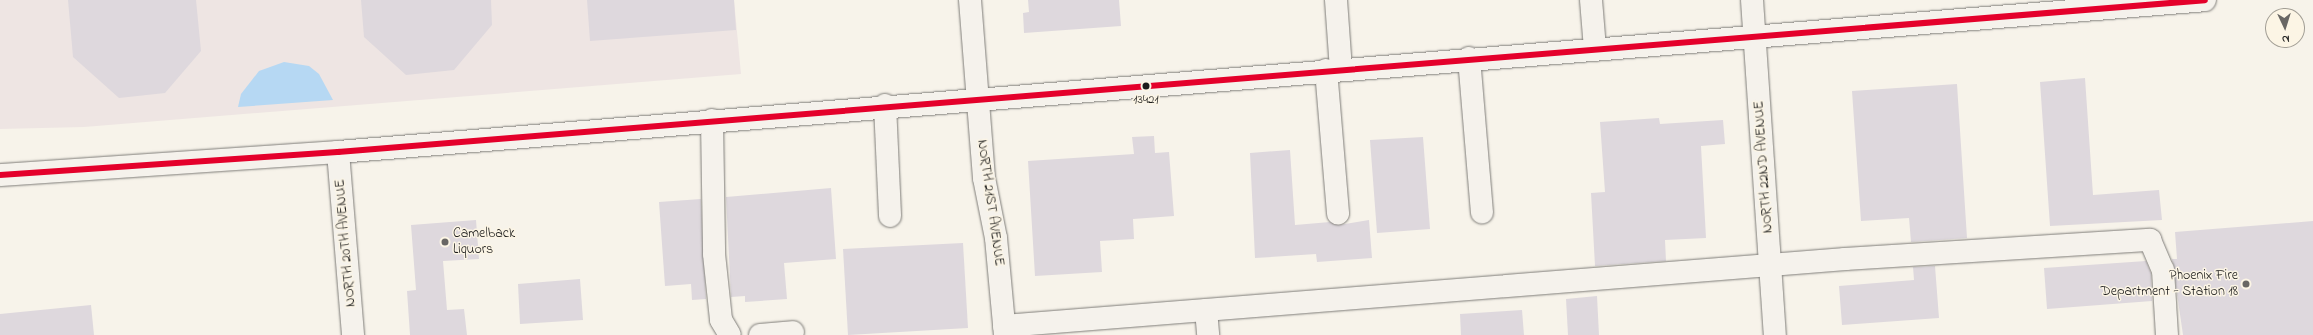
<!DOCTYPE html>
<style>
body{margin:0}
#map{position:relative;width:2313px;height:335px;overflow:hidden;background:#f7f3ea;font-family:"Indie Flower",sans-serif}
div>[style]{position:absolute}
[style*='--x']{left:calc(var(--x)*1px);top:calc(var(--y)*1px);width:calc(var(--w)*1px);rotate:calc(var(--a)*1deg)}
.built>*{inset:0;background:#eee5e3}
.water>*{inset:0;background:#b6d8f3}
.building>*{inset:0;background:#ded8dd}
.roads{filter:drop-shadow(0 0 1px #7f7d79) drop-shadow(0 0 1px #7f7d79)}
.minor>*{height:22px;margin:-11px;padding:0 11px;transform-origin:11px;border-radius:11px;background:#f5f2ec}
.major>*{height:22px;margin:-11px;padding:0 11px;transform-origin:11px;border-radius:11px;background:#f5f2ec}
.bus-1>*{height:6px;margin:-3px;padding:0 3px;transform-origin:3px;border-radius:3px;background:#e4002b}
.dots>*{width:11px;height:11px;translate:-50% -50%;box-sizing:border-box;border:2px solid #fcf5e5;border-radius:50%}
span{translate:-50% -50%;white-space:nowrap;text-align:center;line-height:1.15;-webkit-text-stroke:3px #fcf5e5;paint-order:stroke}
.bus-label{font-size:13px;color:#1c1c1c}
.street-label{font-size:14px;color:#1c1c1c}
.poi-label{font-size:14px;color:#1c1c1c}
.left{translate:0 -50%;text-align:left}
.right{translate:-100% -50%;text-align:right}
.north{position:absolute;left:2265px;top:8px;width:40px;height:40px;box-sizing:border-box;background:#fcf5e5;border:1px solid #a29e95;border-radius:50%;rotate:176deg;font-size:11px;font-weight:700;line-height:16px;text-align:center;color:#1c1c1c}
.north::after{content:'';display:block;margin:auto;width:14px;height:18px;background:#696764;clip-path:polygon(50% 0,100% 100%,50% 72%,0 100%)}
</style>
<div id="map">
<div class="built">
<div style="clip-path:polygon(0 0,734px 0,741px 74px,84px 127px,0 129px)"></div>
</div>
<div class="water">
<div style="clip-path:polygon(284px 62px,309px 66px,319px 74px,333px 100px,238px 107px,241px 94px,259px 71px)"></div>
</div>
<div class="building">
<div style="clip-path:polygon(68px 0,196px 0,201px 51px,165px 93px,119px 98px,73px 57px)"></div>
<div style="clip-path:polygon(361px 0,491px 0,492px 25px,454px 70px,406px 75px,364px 37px)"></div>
<div style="clip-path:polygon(587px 0,734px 0,736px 30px,590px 41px)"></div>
<div style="clip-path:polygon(1028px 0,1119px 0,1121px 26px,1024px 33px,1023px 13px,1029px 12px)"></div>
<div style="clip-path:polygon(2085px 78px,2093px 195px,2159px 190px,2162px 220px,2050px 226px,2040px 82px)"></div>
<div style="clip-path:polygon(1957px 84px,1967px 238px,1911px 242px,1909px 218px,1861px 221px,1852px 91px)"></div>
<div style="clip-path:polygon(1659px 118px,1660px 124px,1723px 120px,1725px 144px,1701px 146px,1706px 238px,1665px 240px,1666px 261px,1595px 266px,1591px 193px,1605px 192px,1600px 122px)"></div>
<div style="clip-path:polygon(1154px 136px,1155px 153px,1169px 152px,1174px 216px,1133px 219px,1134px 239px,1100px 241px,1102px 272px,1035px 276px,1028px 161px,1134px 154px,1132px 137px)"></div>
<div style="clip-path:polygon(1423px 137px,1430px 229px,1377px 233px,1370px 140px)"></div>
<div style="clip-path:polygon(1290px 150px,1295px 225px,1330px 222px,1339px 225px,1369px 220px,1372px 258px,1317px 262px,1316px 254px,1255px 258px,1250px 153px)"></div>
<div style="clip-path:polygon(831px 188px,836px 259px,784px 263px,787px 299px,745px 302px,745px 296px,731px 297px,726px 197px)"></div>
<div style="clip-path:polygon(701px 199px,706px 299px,692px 300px,691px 284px,665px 286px,659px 202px)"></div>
<div style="clip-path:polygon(476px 220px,479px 259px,443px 261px,447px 310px,464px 309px,467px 335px,410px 335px,407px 291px,416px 290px,411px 225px)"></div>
<div style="clip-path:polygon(2313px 221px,2313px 335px,2183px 335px,2172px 259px,2177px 259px,2175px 232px)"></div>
<div style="clip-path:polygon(963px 243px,968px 328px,848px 335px,843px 249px)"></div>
<div style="clip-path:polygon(2146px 261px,2151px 273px,2152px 301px,2047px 309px,2044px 268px)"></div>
<div style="clip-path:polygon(1935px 266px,1939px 318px,1842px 325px,1839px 286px,1914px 280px,1913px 267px)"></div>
<div style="clip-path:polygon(580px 279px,583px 320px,520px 324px,518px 284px)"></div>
<div style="clip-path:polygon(1597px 296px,1599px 335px,1568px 335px,1566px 299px)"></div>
<div style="clip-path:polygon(91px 305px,94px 335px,0 335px,0 314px)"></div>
<div style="clip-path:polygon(1522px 310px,1524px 335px,1461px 335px,1460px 314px)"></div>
</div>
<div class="roads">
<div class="minor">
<div style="--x:970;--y:0;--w:179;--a:85.5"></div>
<div style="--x:984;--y:178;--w:61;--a:78.7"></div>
<div style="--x:996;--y:238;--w:97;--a:84.7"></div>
<div style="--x:1336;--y:0;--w:69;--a:85.9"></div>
<div style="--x:1591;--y:0;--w:49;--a:85.3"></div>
<div style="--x:1752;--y:0;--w:336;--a:86.1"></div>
<div style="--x:1469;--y:58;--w:155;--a:85.2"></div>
<div style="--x:1326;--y:70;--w:144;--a:85.2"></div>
<div style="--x:885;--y:105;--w:111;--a:87.4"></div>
<div style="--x:712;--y:120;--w:134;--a:89.1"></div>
<div style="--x:714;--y:254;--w:66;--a:83.9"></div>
<div style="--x:721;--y:320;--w:17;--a:59"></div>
<div style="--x:338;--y:152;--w:184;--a:85.3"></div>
<div style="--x:1206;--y:310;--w:25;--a:85"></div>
<div style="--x:1004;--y:326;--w:844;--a:-4.55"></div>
<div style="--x:1845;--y:259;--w:306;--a:-3.6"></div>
<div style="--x:2150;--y:240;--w:33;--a:67"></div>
<div style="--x:2163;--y:270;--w:65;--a:86.5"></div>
<div style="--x:760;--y:335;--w:33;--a:-5"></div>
</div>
<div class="major">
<div style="--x:0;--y:175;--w:339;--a:-3.9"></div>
<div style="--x:338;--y:152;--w:1873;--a:-4.65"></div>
</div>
</div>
<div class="bus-1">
<div style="--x:0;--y:175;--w:339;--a:-3.9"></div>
<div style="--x:338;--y:152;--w:1873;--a:-4.65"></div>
</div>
<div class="dots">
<div style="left:1146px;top:86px;background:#1c1c1c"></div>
<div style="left:445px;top:242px;background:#696764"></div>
<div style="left:2246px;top:284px;background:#696764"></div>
</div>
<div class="bus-label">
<span style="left:1146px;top:100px">13421</span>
</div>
<div class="street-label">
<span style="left:1764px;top:167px;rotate:-94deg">NORTH 22ND AVENUE</span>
<span style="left:990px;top:203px;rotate:82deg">NORTH 21ST AVENUE</span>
<span style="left:346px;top:243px;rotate:-95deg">NORTH 20TH AVENUE</span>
</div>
<div class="poi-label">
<span class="left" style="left:453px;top:242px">Camelback<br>Liquors</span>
<span class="right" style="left:2238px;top:284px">Phoenix Fire<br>Department - Station 18</span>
</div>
<div class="north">N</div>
</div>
